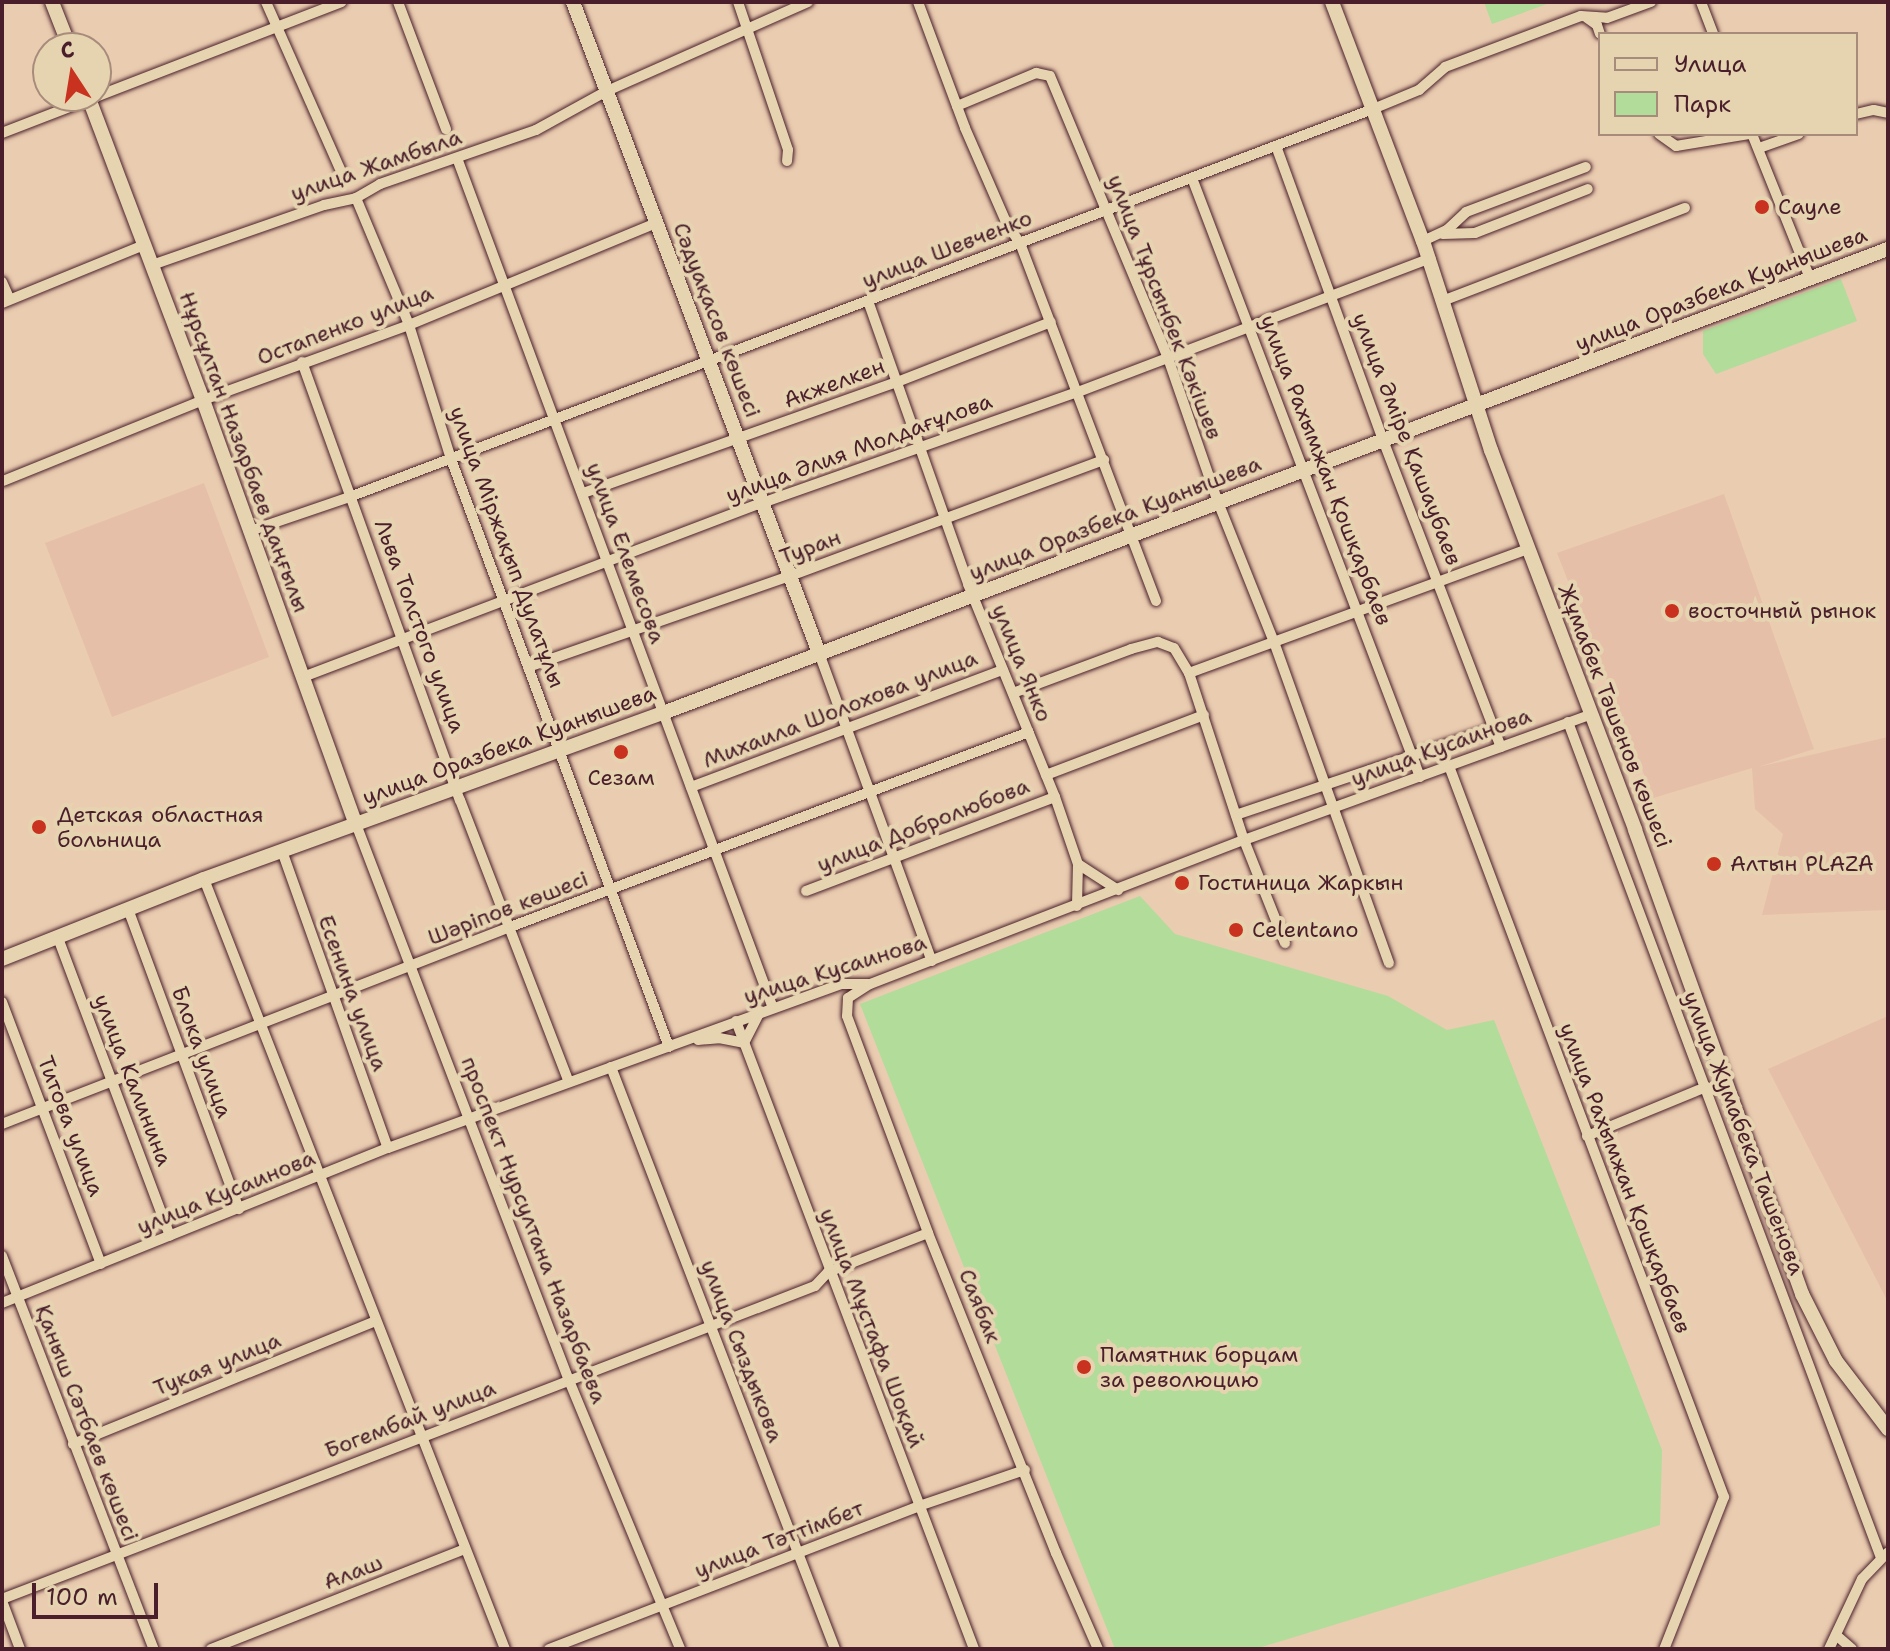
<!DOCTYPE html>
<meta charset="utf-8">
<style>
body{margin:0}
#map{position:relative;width:1890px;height:1651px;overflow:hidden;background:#eaccb0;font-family:"Shantell Sans",sans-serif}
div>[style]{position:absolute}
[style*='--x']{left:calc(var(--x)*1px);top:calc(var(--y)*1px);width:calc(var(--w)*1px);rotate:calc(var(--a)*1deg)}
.built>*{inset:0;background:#e6bfa9}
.green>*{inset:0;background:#b2dc9a}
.roads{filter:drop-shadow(0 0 2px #4a1f2b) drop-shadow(0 0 2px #4a1f2b)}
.street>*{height:10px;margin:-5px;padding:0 5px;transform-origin:5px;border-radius:5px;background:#e6d4b1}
.secondary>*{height:14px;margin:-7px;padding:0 7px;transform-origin:7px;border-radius:7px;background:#e6d4b1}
.dots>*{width:22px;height:22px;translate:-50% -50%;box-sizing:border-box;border:4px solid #e6d4b1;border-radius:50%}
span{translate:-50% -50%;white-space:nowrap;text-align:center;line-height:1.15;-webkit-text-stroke:8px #e6d4b1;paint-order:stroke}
.street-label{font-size:22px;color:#4a1f2b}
.poi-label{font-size:22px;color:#4a1f2b}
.left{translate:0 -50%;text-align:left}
.frame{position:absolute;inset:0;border:4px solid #4a1f2b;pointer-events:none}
.legend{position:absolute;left:1598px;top:32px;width:260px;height:104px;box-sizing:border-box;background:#e6d4b1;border:2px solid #a88c7b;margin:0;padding:10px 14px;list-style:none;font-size:24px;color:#4a1f2b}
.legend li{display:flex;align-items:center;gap:16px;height:40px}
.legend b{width:40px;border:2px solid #a88c7b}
.north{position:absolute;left:32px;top:32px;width:80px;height:80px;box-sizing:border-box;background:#e6d4b1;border:2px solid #a88c7b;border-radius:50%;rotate:348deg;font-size:22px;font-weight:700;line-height:32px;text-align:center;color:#4a1f2b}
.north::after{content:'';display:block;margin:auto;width:28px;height:36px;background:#c8321e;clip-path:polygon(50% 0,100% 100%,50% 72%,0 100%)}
.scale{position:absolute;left:32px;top:1583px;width:126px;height:36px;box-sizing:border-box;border:4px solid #4a1f2b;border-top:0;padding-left:10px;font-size:24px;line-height:28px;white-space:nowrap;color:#4a1f2b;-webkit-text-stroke:6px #e6d4b1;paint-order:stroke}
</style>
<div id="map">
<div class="built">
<div style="clip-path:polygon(204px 483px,269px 657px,112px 717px,45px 543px)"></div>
<div style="clip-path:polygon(1724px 494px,1814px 749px,1758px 767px,1888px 737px,1888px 910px,1762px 915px,1783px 834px,1755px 809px,1752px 768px,1650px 799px,1647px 782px,1557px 553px)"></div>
<div style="clip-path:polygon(1888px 1016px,1888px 1302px,1768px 1069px)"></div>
</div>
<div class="green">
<div style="clip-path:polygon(1484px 2px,1547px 2px,1547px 4px,1492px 24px)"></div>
<div style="clip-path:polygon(1841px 279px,1857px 321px,1716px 374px,1703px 354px,1703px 331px)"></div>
<div style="clip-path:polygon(1140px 896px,1175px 934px,1388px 996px,1447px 1030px,1494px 1020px,1662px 1450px,1660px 1525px,1255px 1649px,1115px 1649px,860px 1004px)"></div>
</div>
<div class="roads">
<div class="street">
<div style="--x:266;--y:2;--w:185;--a:66.1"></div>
<div style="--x:398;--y:2;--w:136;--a:69.3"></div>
<div style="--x:738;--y:2;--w:156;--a:71.3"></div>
<div style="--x:788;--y:150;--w:11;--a:95"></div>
<div style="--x:918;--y:2;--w:134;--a:69.5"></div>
<div style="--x:965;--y:128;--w:105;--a:66.4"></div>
<div style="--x:1007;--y:224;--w:23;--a:56"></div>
<div style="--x:1020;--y:243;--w:383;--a:69.2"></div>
<div style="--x:1701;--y:2;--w:34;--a:69"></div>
<div style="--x:1587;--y:18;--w:12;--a:35"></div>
<div style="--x:1597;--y:25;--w:9;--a:72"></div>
<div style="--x:957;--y:106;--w:86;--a:-22.7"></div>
<div style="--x:1036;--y:73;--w:14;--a:12"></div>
<div style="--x:1050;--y:76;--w:306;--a:67.3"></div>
<div style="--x:1168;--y:358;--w:152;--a:70.9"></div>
<div style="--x:1218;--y:502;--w:151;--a:68.2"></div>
<div style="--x:1274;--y:642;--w:341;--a:70.3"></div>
<div style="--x:1856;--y:114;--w:18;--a:-13"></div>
<div style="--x:1874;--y:110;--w:14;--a:12"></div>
<div style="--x:2;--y:133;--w:364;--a:-21.1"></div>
<div style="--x:1659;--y:134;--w:21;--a:35"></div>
<div style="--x:1676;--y:146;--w:74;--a:-9.3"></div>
<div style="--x:1752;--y:134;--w:155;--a:68.1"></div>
<div style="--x:1276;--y:146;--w:313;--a:70"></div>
<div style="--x:1383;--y:440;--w:329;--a:69"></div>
<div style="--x:1759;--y:148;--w:42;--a:-19.3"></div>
<div style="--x:457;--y:158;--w:907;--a:69.61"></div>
<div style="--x:1192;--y:178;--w:641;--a:69.16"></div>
<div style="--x:356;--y:198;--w:138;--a:67.3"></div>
<div style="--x:409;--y:325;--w:140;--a:72.6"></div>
<div style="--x:451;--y:459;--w:627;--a:69.66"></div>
<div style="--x:1443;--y:234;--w:32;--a:-2"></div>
<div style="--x:1475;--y:233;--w:121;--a:-21.3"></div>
<div style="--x:1423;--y:241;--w:26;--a:-25"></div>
<div style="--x:1447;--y:230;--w:26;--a:-43"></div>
<div style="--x:1466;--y:212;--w:128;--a:-20.6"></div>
<div style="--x:152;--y:265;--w:182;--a:-19.2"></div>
<div style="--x:324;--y:205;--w:33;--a:-12"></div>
<div style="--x:356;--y:198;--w:28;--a:-30"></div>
<div style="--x:380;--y:184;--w:165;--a:-19.1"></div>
<div style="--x:536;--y:130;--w:81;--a:-28.8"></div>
<div style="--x:607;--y:91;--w:220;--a:-23.9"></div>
<div style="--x:2;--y:282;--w:17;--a:66"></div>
<div style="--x:1445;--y:300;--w:257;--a:-21"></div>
<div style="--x:868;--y:301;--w:300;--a:70.5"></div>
<div style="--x:968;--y:584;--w:230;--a:67.8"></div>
<div style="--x:1055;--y:797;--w:71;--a:71.1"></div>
<div style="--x:1078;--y:864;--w:42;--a:91.4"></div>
<div style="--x:2;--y:303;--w:153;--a:-22.2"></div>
<div style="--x:302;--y:362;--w:466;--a:70.2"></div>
<div style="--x:460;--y:800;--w:302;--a:68.9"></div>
<div style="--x:3;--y:481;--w:216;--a:-22"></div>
<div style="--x:203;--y:400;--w:219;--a:-20"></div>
<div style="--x:409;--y:325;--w:268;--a:-22.4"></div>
<div style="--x:583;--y:493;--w:333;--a:-19.5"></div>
<div style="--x:897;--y:382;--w:165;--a:-21.3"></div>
<div style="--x:250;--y:531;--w:108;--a:-18.9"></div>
<div style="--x:352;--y:496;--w:1092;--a:-20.76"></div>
<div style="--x:1373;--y:109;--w:50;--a:-22.4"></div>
<div style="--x:1419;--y:90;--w:35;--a:-41"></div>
<div style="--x:1445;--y:67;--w:145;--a:-20.6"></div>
<div style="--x:1581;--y:16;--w:26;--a:4"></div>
<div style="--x:1607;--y:18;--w:47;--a:-20"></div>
<div style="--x:819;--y:653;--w:328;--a:69.9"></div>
<div style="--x:528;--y:667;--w:277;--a:-19.2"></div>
<div style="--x:790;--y:576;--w:335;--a:-20.3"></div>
<div style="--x:1189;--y:673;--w:360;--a:-20.1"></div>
<div style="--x:303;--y:677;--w:491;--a:-20.8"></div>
<div style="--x:762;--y:503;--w:335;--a:-19.4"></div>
<div style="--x:1078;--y:392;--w:377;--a:-20.8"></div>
<div style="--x:1013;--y:693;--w:126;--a:-20.4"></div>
<div style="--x:1131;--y:649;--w:28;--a:-15"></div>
<div style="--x:1158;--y:642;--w:17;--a:21"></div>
<div style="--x:1174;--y:648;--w:29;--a:59"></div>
<div style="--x:1189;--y:673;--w:176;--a:71.8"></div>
<div style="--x:1244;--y:840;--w:111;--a:68.3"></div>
<div style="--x:1568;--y:722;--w:893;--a:69.47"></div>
<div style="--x:1449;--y:766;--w:781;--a:69.38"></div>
<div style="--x:1724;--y:1497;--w:163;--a:111.5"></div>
<div style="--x:1046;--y:775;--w:169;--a:-20.8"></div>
<div style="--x:691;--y:787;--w:333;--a:-20.6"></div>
<div style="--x:1236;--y:815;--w:272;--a:-18.6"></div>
<div style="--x:356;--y:824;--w:593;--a:69.06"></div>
<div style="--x:568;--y:1378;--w:293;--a:67.5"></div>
<div style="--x:282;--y:851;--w:315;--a:70.4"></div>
<div style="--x:1078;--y:864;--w:48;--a:33"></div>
<div style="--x:204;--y:879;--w:827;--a:68.65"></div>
<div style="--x:806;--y:891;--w:266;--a:-20.7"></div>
<div style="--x:128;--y:909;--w:320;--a:69.7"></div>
<div style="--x:58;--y:938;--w:318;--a:69.4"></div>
<div style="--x:868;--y:985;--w:24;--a:147"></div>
<div style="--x:848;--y:998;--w:18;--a:93"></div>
<div style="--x:847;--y:1016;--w:232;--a:69.5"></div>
<div style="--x:928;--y:1233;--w:345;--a:68.2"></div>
<div style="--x:1056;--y:1553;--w:105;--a:66.4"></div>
<div style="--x:2;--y:1002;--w:280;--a:69.3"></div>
<div style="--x:736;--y:1021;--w:672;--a:69.24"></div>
<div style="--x:698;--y:1040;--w:21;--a:-5"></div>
<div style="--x:719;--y:1038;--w:25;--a:11"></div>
<div style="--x:744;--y:1043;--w:36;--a:-63"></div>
<div style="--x:611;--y:1067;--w:624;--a:68.95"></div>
<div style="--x:2;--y:1124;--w:545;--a:-21.2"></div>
<div style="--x:510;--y:927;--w:554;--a:-20.59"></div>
<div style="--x:1587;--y:1136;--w:129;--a:-22.4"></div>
<div style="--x:2;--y:1256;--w:421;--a:68.9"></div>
<div style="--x:2;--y:1303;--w:416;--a:-21.9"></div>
<div style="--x:388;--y:1148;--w:482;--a:-19.9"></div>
<div style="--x:841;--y:984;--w:29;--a:0"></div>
<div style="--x:870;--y:984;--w:401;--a:-21.1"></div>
<div style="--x:1244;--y:840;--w:370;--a:-19.9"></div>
<div style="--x:73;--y:1444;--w:327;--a:-22.1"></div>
<div style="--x:2;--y:1599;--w:871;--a:-21.06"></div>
<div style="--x:815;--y:1286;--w:19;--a:-47"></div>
<div style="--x:828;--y:1272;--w:107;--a:-21.3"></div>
<div style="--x:2;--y:1601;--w:51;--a:69.4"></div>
<div style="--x:1836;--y:1635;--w:21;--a:41"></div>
<div style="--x:211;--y:1649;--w:273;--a:-21.5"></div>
<div style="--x:549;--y:1649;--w:397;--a:-21.1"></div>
<div style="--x:919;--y:1506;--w:112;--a:-18.8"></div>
<div style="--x:1829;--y:1649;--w:77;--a:-64.8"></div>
<div style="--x:1862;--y:1579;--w:37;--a:-46"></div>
</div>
<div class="secondary">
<div style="--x:52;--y:2;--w:49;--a:68.6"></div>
<div style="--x:573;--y:2;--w:696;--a:69.3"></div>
<div style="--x:1332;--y:2;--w:256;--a:69.2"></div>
<div style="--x:1423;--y:241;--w:220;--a:72"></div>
<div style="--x:1491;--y:450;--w:406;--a:69.2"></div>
<div style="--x:1635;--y:830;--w:493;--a:70.2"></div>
<div style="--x:1802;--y:1294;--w:75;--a:63.1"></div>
<div style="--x:1836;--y:1361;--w:86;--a:52.6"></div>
<div style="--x:88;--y:96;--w:325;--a:69.3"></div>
<div style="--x:203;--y:400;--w:451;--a:70.2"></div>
<div style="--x:2;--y:959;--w:217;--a:-21.6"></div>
<div style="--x:204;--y:879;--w:488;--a:-19.9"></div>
<div style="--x:663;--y:713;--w:1310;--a:-20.75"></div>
</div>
</div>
<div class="dots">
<div style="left:1762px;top:207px;background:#c8321e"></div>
<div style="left:1672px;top:611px;background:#c8321e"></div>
<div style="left:621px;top:752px;background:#c8321e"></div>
<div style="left:39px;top:827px;background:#c8321e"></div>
<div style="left:1714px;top:864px;background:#c8321e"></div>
<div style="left:1182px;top:883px;background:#c8321e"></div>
<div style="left:1236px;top:930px;background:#c8321e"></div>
<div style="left:1084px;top:1367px;background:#c8321e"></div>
</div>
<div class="street-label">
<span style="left:376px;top:165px;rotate:-19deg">улица Жамбыла</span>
<span style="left:947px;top:249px;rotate:-21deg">улица Шевченко</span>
<span style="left:1721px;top:289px;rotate:-21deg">улица Оразбека Куанышева</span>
<span style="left:1165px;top:307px;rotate:69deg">улица Тұрсынбек Кәкішев</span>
<span style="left:717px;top:320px;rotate:69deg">Сәдуақасов көшесі</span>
<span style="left:345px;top:325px;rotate:-21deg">Остапенко улица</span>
<span style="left:834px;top:383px;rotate:-20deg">Акжелкен</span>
<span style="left:1407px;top:439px;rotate:69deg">улица Әміре Қашаубаев</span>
<span style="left:859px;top:448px;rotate:-20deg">улица Әлия Молдағұлова</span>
<span style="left:244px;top:452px;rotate:70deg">Нұрсұлтан Назарбаев даңғылы</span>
<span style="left:1326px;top:470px;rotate:69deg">улица Рахымжан Қошқарбаев</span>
<span style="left:1115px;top:518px;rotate:-21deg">улица Оразбека Куанышева</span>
<span style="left:507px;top:547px;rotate:70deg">улица Міржақып Дулатұлы</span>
<span style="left:810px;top:547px;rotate:-20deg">Туран</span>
<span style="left:626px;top:553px;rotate:70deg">улица Елемесова</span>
<span style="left:420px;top:626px;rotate:70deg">Льва Толстого улица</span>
<span style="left:1022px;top:663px;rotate:68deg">улица Янко</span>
<span style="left:840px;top:709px;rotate:-21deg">Михаила Шолохова улица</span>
<span style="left:1615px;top:716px;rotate:69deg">Жұмабек Тәшенов көшесі</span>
<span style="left:509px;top:745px;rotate:-20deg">улица Оразбека Куанышева</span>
<span style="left:1441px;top:747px;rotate:-20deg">улица Кусаинова</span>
<span style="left:923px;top:825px;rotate:-21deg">улица Добролюбова</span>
<span style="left:508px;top:908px;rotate:-21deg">Шәріпов көшесі</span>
<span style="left:835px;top:969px;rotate:-17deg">улица Кусаинова</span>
<span style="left:353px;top:993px;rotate:70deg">Есенина улица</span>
<span style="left:202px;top:1052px;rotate:70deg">Блока улица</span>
<span style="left:133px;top:1080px;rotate:69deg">улица Калинина</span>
<span style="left:71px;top:1126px;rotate:69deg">Титова улица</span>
<span style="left:1744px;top:1133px;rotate:69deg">улица Жумабека Ташенова</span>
<span style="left:1625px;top:1178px;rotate:69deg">улица Рахымжан Қошқарбаев</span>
<span style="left:226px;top:1192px;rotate:-22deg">улица Кусаинова</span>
<span style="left:534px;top:1230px;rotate:69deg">проспект Нурсултана Назарбаева</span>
<span style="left:980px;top:1306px;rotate:68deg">Саябак</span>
<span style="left:872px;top:1328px;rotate:69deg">улица Мұстафа Шоқай</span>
<span style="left:742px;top:1351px;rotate:69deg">улица Сыздыкова</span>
<span style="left:217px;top:1364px;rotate:-22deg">Тукая улица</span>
<span style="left:410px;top:1419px;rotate:-21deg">Богембай улица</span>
<span style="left:87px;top:1423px;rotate:69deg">Қаныш Сәтбаев көшесі</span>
<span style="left:779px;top:1539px;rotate:-21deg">улица Тәттімбет</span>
<span style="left:353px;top:1572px;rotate:-21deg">Алаш</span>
</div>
<div class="poi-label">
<span class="left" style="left:1778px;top:207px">Сауле</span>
<span class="left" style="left:1688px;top:611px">восточный рынок</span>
<span style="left:621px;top:778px">Сезам</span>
<span class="left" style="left:57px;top:827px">Детская областная<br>больница</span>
<span class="left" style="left:1730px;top:864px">Алтын PLAZA</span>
<span class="left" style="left:1198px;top:883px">Гостиница Жаркын</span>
<span class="left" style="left:1252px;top:930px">Celentano</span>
<span class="left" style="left:1100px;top:1367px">Памятник борцам<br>за революцию</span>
</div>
<div class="frame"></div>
<ul class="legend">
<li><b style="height:10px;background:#e6d4b1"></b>Улица</li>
<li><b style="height:22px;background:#b2dc9a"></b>Парк</li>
</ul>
<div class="north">С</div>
<div class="scale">100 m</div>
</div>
